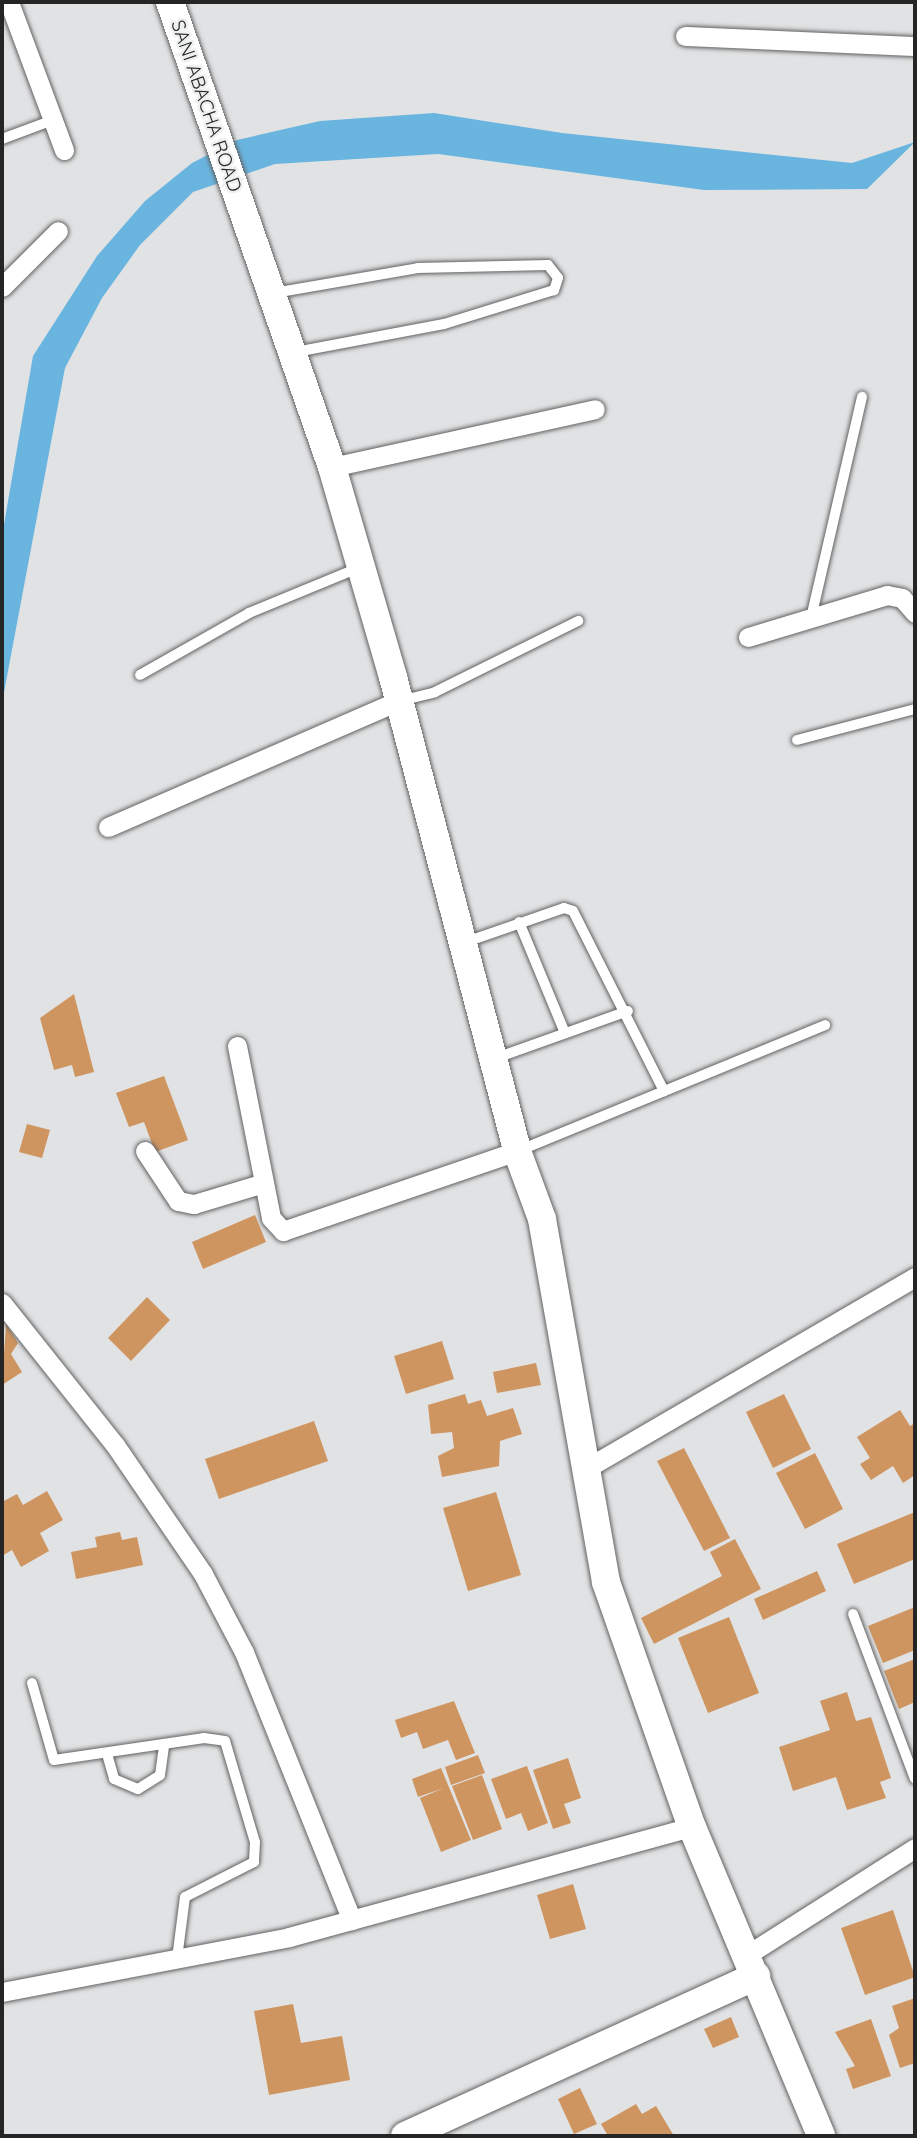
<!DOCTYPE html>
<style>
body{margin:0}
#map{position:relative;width:917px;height:2138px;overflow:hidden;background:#e1e2e3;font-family:Quicksand,sans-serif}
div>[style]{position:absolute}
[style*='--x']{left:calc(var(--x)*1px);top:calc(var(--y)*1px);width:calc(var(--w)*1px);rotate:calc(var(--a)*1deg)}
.water>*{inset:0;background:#6ab5e0}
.building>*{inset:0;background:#cf9561}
.roads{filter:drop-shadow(0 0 2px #626263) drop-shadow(0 0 2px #626263)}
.lane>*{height:10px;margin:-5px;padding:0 5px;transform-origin:5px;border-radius:5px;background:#fff}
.street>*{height:19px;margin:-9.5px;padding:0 9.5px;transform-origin:9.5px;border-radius:9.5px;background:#fff}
.secondary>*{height:28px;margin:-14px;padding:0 14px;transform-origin:14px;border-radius:14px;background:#fff}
span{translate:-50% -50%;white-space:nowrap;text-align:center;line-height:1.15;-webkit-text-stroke:5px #eeeff0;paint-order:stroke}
.street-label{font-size:19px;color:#252525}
.frame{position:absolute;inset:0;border:4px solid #252525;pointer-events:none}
</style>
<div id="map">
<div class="water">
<div style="clip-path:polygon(434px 113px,562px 133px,852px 163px,915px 142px,867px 189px,704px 190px,438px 154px,275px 164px,193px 192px,140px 245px,102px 298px,65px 368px,2px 703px,2px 536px,33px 356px,97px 256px,145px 201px,192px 163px,237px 140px,320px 121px)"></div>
</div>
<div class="building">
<div style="clip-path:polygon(74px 994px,94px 1072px,75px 1077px,72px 1065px,54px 1070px,40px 1018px)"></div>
<div style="clip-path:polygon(164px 1076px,188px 1140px,155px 1152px,144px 1122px,129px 1127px,116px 1093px)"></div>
<div style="clip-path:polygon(27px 1124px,50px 1130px,42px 1158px,19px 1152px)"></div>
<div style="clip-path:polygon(255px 1215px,266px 1242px,203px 1269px,192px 1242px)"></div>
<div style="clip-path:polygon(147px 1297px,170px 1320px,131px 1361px,108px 1338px)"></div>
<div style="clip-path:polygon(6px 1324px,18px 1343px,11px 1354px,22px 1372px,2px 1385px)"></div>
<div style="clip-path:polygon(442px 1341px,454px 1379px,406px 1394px,394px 1356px)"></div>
<div style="clip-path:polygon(536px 1363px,541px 1385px,497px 1393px,493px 1372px)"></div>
<div style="clip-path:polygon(465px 1394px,468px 1404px,481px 1400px,487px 1416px,513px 1408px,522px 1434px,500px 1441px,499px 1466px,442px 1477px,438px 1456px,454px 1448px,452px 1432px,431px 1434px,428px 1405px)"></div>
<div style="clip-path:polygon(784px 1394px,811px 1449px,773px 1468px,746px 1412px)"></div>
<div style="clip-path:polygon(900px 1410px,910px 1426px,915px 1423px,915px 1475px,903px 1483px,893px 1466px,871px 1480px,860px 1464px,870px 1458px,857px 1437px)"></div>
<div style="clip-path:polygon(314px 1421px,328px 1461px,219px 1499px,205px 1459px)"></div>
<div style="clip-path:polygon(684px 1448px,730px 1538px,704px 1551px,657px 1461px)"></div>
<div style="clip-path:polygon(815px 1453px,843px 1509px,805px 1529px,776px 1473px)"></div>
<div style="clip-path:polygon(47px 1491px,63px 1520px,40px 1533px,49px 1551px,21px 1567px,12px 1550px,2px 1556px,2px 1502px,17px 1494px,23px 1505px)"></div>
<div style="clip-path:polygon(496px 1492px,521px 1575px,468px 1591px,443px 1508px)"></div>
<div style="clip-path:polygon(915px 1512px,915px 1559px,854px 1584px,837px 1544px)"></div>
<div style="clip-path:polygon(120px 1532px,122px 1540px,137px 1537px,143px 1565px,76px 1579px,71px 1552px,97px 1547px,95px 1537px)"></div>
<div style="clip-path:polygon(735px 1539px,761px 1589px,654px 1644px,641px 1618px,722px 1576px,710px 1552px)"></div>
<div style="clip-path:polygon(817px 1571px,826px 1591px,763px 1620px,754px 1599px)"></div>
<div style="clip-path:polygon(915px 1607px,915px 1650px,883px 1663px,868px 1626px)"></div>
<div style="clip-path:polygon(729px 1617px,759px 1693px,708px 1713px,678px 1638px)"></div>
<div style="clip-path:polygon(915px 1659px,915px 1702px,899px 1709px,884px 1671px)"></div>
<div style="clip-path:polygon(847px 1692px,856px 1721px,871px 1717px,891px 1778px,880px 1782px,886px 1798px,847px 1810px,836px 1777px,793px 1791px,779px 1747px,830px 1730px,820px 1701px)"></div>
<div style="clip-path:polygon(454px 1701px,475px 1753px,456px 1760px,448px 1740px,423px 1749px,417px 1732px,401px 1738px,395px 1720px)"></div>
<div style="clip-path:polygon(478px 1755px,485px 1773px,451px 1785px,445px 1767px)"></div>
<div style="clip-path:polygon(568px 1758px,581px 1798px,564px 1804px,571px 1823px,553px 1829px,533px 1770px)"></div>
<div style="clip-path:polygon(527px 1766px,548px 1823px,528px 1831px,521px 1813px,506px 1819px,491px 1779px)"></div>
<div style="clip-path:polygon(441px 1768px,471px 1840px,441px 1852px,420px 1798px,444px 1788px,418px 1797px,412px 1779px)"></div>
<div style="clip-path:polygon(482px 1775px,502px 1829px,473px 1840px,452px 1786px)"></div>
<div style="clip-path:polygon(573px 1884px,586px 1929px,550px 1939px,537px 1895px)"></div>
<div style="clip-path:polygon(893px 1910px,915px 1977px,865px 1995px,841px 1928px)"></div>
<div style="clip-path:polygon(915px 1998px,915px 2063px,900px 2068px,889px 2035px,899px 2028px,892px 2006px)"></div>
<div style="clip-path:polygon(293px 2004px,301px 2043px,342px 2036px,350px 2080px,269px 2095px,254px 2011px)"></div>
<div style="clip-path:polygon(731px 2017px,739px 2037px,713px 2048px,704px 2029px)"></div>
<div style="clip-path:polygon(871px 2019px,891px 2076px,853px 2089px,846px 2069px,855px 2066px,835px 2032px)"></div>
<div style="clip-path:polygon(580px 2088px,597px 2124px,574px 2134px,558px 2099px)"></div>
<div style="clip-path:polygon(636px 2104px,642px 2114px,656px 2106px,674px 2136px,608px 2136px,601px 2124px)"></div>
</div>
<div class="roads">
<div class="lane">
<div style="--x:2;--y:139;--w:54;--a:-20.4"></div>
<div style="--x:274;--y:293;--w:146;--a:-9.8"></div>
<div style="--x:418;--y:268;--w:130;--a:-1.3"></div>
<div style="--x:548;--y:265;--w:16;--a:52"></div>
<div style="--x:558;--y:278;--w:13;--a:108"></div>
<div style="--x:554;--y:290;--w:115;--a:162.8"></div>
<div style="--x:444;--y:324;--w:151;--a:169.3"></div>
<div style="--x:811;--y:618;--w:227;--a:-77"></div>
<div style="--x:140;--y:675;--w:125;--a:-29.6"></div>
<div style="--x:249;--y:613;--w:118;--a:-22.4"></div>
<div style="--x:400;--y:701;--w:36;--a:-14"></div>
<div style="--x:435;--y:692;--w:160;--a:-26.4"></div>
<div style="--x:797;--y:740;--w:122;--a:-14.7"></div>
<div style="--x:519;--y:922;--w:120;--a:67.5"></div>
<div style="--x:463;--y:943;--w:107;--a:-19.1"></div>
<div style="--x:564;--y:908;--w:9;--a:18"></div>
<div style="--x:573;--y:911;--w:202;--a:63.2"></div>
<div style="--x:496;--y:1058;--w:140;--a:-19.6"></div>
<div style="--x:518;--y:1151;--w:332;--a:-22.3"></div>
<div style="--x:853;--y:1614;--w:176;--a:69.4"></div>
<div style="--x:32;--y:1683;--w:80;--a:74.1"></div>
<div style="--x:54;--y:1760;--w:152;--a:-8.3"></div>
<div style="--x:204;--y:1738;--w:21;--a:8"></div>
<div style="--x:225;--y:1741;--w:105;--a:73.5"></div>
<div style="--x:255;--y:1842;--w:20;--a:93"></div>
<div style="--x:254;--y:1862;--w:77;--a:153.1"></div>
<div style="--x:185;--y:1897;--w:63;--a:97.4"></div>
<div style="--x:107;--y:1754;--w:26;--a:74"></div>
<div style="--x:114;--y:1779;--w:26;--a:23"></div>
<div style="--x:138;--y:1789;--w:26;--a:-32"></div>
<div style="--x:160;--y:1775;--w:30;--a:-82"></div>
</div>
<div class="street">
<div style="--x:9;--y:2;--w:158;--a:69.6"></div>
<div style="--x:685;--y:36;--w:230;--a:2.5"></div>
<div style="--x:2;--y:287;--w:79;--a:-45"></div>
<div style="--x:332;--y:467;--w:269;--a:-12.4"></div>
<div style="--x:748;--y:637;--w:145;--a:-16.8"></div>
<div style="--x:887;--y:595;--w:15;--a:11"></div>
<div style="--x:902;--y:598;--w:20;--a:49"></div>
<div style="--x:108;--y:827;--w:316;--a:-23.5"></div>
<div style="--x:237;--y:1046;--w:175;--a:78.8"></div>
<div style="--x:271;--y:1218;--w:18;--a:47"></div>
<div style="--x:283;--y:1231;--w:247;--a:-18.9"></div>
<div style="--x:145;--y:1151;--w:60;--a:56.6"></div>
<div style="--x:178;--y:1201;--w:16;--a:11"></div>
<div style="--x:194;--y:1204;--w:73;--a:-16.7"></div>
<div style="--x:2;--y:1303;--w:181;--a:51.5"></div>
<div style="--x:115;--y:1445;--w:156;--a:55.7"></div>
<div style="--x:203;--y:1574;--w:88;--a:62.3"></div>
<div style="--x:244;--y:1652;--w:289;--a:68.1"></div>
<div style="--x:587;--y:1468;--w:380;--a:-30.2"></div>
<div style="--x:747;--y:1955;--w:199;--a:-32.5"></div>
<div style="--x:2;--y:1992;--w:292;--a:-10.8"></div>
<div style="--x:289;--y:1937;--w:418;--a:-15.3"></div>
</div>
<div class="secondary">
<div style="--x:170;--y:2;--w:492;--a:70.8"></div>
<div style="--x:332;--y:467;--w:219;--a:73.8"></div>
<div style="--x:393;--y:677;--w:490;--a:75.3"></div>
<div style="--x:517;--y:1151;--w:72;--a:69.8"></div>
<div style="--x:542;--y:1219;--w:369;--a:80"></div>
<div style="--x:606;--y:1582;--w:260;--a:70.7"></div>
<div style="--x:692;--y:1827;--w:335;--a:67.3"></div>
<div style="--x:405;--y:2136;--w:386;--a:-24.5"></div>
</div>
</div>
<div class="street-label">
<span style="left:206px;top:106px;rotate:71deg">SANI ABACHA ROAD</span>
</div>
<div class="frame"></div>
</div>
